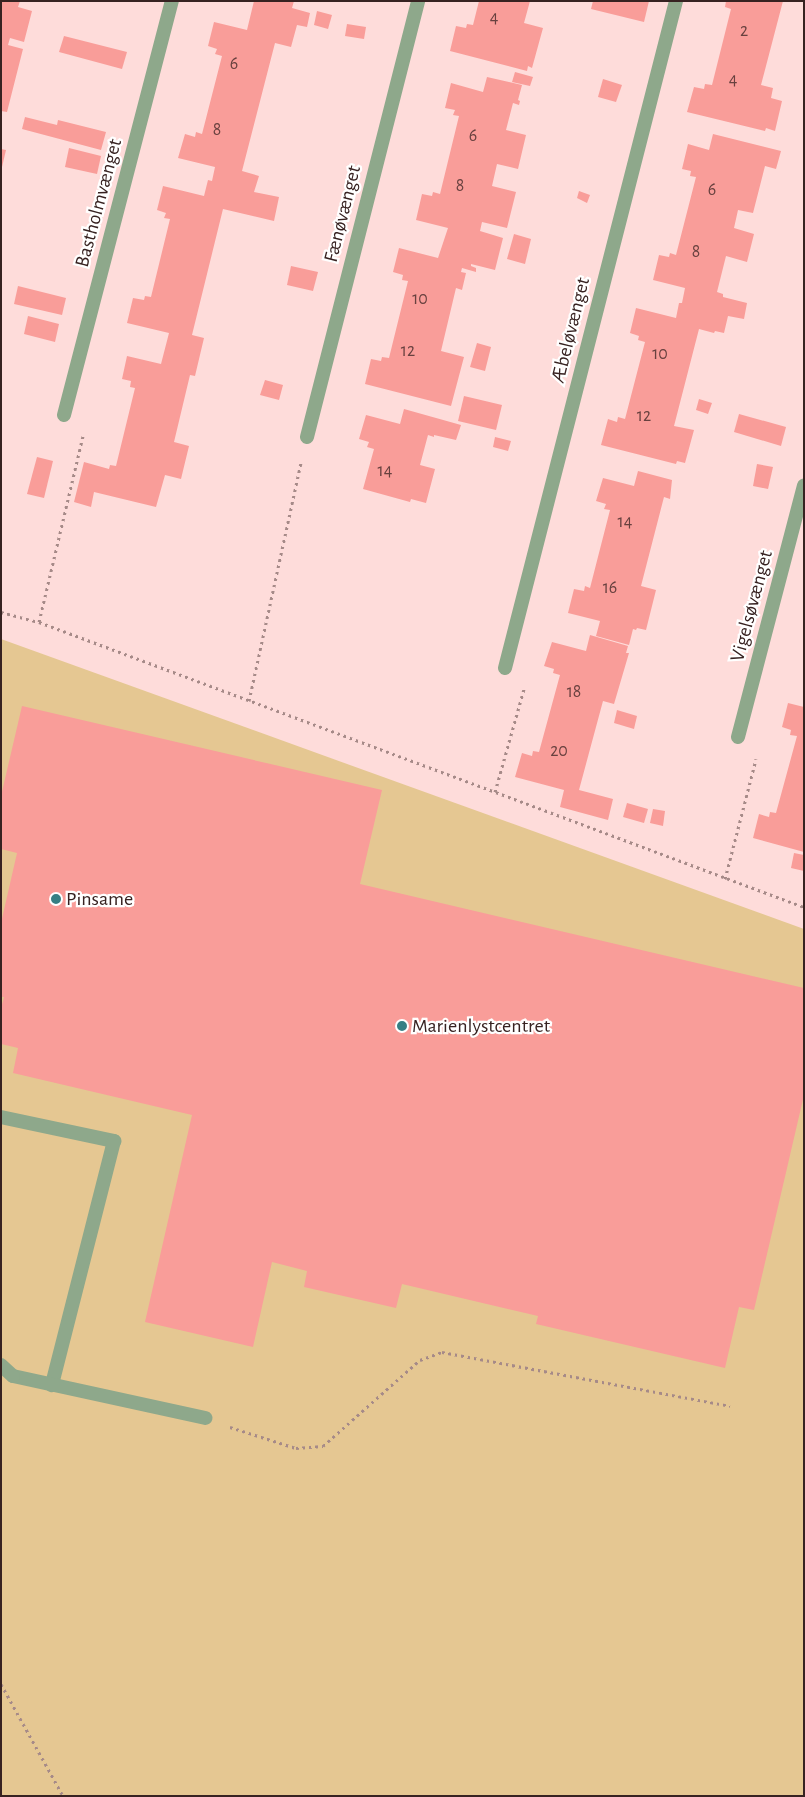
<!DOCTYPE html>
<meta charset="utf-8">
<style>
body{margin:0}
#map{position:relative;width:805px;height:1797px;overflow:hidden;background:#fedcda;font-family:"Alegreya Sans",sans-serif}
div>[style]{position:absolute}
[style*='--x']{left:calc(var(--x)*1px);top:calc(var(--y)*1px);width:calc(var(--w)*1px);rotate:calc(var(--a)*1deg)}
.green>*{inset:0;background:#e5c792}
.building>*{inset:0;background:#f99d99}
.path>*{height:3px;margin-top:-1.5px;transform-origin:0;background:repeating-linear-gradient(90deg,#a68a88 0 2.5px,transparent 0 6.5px)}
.service>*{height:14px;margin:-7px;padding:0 7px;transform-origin:7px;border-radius:7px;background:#8ea88b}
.minor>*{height:14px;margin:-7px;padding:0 7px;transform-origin:7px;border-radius:7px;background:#8ea88b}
.dots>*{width:14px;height:14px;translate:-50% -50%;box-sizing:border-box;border:2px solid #fff;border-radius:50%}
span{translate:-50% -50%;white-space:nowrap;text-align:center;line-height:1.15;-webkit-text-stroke:4.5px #fff;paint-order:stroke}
.number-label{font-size:18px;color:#68413f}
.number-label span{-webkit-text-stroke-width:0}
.street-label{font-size:20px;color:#372221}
.poi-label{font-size:20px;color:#372221}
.left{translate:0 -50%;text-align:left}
.frame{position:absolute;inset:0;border:2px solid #372221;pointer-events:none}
</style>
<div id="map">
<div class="green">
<div style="clip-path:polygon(1px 639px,804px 929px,804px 1796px,1px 1796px)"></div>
</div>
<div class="building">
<div style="clip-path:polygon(1px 1px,20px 1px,18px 7px,32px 11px,24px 42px,10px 38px,8px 45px,23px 49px,7px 112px,1px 111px)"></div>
<div style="clip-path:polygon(254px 1px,294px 1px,292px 8px,310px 13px,307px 27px,297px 25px,291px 47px,275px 43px,242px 171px,259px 176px,254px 192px,279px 197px,274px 221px,223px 209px,192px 335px,204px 338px,195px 376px,190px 375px,174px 442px,189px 446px,181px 479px,165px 475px,156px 507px,94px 492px,91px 507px,74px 502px,84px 462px,109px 469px,110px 465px,116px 466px,135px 388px,130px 387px,131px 381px,122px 379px,127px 356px,161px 364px,169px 333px,127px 323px,133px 298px,144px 300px,145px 296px,151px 297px,170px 219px,164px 218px,166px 213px,157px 210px,163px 186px,204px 196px,208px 180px,212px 181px,215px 167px,178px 158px,185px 134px,195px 137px,196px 132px,202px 134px,222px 56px,215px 54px,217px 49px,208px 46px,214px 22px,247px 30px)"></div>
<div style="clip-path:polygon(479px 1px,530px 1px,524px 23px,543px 28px,532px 68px,528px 66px,527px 71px,450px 51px,456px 26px,466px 28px,467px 24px,473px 25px)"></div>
<div style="clip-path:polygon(593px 1px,649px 1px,644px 22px,591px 9px)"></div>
<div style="clip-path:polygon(726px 1px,783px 1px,761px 85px,773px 88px,771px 98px,782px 101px,775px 131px,766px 128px,765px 131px,687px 112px,694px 87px,704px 89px,705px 84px,712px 85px,731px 9px,725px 7px)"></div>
<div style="clip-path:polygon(317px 11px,332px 15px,328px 29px,314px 25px)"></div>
<div style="clip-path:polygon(347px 24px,366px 27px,364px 39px,345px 36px)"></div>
<div style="clip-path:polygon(64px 36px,127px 52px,122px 69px,59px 52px)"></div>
<div style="clip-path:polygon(515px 72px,533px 77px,530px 86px,512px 82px)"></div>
<div style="clip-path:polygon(487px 77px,522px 85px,518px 100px,520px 101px,519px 105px,513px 103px,506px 130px,526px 135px,518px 169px,497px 164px,492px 186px,516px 192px,507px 228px,482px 222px,480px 231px,503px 238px,495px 270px,471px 264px,471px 266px,476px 268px,476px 272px,462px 268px,461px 272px,466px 273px,462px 290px,456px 288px,441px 351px,464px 357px,451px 406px,365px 384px,371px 359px,381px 361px,382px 357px,389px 358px,408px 281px,402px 280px,403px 275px,393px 272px,399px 248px,438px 258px,448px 228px,416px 220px,422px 194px,432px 196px,433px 192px,440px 194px,459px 116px,453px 115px,455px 110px,445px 108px,451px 83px,483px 92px)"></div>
<div style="clip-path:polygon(603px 79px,622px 85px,616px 102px,598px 97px)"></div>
<div style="clip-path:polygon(25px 117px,57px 125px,58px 120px,106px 132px,101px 150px,22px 129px)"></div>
<div style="clip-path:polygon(713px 134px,781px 151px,776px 169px,765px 166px,753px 213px,738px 210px,734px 228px,754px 234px,747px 262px,726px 256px,717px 292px,723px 294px,723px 297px,747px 303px,744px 319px,728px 316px,724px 333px,715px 331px,714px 333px,699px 329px,674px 426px,694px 430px,685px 463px,677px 461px,676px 464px,601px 445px,608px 419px,617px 422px,618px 417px,625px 419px,645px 342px,638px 340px,639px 336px,630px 333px,636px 308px,676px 318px,679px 303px,682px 303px,685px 288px,653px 280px,659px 255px,669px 257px,670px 253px,676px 255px,696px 177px,690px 176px,691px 171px,682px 169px,688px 144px,709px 150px)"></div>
<div style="clip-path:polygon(69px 148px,101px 156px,97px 174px,65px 167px)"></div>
<div style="clip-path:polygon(1px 149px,6px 150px,2px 167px,1px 167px)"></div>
<div style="clip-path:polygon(579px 191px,590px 195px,587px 203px,577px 198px)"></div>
<div style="clip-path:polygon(514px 234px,531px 239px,525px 264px,507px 259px)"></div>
<div style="clip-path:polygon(291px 266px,318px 272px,313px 291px,287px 285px)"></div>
<div style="clip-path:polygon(18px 286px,66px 298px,62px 315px,14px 304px)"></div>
<div style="clip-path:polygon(28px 316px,59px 324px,55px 342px,24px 334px)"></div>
<div style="clip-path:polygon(477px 343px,491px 347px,485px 371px,470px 367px)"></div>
<div style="clip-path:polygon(265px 380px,283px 385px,279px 400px,260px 395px)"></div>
<div style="clip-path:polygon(464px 396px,502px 405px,496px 430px,458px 421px)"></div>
<div style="clip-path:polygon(699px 399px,712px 403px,708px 414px,696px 410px)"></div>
<div style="clip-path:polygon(404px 409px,461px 425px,456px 440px,434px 435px,434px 437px,428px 435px,420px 465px,435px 469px,426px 503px,411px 499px,410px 502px,363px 489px,374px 449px,367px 447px,369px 442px,359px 439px,366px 415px,400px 424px)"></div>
<div style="clip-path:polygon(739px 414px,786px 427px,781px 446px,734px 432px)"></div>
<div style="clip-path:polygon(495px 437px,511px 441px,508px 451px,493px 447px)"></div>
<div style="clip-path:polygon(37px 457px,53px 461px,44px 498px,27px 494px)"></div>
<div style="clip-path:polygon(757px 464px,773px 467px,768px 489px,753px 486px)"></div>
<div style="clip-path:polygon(638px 471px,672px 480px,670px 499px,664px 497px,641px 586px,656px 590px,646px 630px,637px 628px,636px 630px,633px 629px,629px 645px,596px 636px,600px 621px,568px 613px,574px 589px,584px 591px,585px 586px,590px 588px,610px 510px,604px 509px,606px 504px,596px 501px,603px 478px,634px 486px)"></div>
<div style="clip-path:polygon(590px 635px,628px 646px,626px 653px,629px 653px,614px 704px,603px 701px,579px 790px,613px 799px,608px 820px,560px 807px,564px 790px,515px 777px,522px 753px,532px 756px,533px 751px,539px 752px,560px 675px,553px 673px,554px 669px,544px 666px,552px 642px,586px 651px)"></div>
<div style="clip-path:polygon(788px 703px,804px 707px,804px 852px,753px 838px,759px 814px,769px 817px,770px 812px,776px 813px,797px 736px,790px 735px,791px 730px,782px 727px)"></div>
<div style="clip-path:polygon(22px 706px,382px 790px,360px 884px,804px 988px,804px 1095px,754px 1310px,739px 1307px,725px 1368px,536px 1324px,538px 1316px,402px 1284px,396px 1308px,304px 1287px,307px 1271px,272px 1262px,253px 1347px,145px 1322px,192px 1115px,13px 1073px,18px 1048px,1px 1044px,1px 1008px,4px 997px,1px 997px,1px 923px,17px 853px,1px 849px,1px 796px)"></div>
<div style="clip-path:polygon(617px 710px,637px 716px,634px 729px,614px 723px)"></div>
<div style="clip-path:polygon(627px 803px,648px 809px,644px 823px,623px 817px)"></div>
<div style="clip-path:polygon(653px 809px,665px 811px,663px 826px,650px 823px)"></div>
<div style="clip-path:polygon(794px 853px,804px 855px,804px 871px,791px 868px)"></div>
</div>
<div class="path">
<div style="--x:1;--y:612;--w:39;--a:15"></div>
<div style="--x:39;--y:622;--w:816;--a:20.43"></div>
<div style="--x:39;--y:622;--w:191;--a:-76.7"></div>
<div style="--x:249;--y:701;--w:245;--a:-77.7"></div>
<div style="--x:495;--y:792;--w:107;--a:-74.3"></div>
<div style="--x:725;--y:879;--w:124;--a:-75.5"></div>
<div style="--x:230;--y:1427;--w:69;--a:17.7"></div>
<div style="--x:296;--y:1448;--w:27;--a:-4"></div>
<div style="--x:323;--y:1446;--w:130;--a:-41.6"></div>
<div style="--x:420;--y:1360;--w:23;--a:-20"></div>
<div style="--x:442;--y:1352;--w:293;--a:10.6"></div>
<div style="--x:1;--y:1684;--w:128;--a:61"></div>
</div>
<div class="service">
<div style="--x:1;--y:1117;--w:116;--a:12"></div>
<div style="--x:114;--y:1141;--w:252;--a:104.3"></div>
<div style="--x:13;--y:1376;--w:197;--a:12.3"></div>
</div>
<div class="minor">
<div style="--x:64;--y:415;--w:428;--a:-75.4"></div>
<div style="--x:307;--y:437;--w:450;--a:-75.7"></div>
<div style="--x:505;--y:668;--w:689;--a:-75.62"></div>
<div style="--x:738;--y:737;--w:260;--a:-75.3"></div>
<div style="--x:1;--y:1365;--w:16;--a:43"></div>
</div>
<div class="dots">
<div style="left:56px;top:899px;background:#367f84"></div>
<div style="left:402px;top:1026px;background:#367f84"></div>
</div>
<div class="number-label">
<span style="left:494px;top:18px">4</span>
<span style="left:744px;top:31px">2</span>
<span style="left:234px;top:64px">6</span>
<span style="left:733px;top:80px">4</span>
<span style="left:217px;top:130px">8</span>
<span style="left:473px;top:136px">6</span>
<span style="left:460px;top:186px">8</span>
<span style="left:712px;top:190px">6</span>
<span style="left:696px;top:252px">8</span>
<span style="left:420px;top:299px">10</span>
<span style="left:408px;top:351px">12</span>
<span style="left:660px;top:354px">10</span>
<span style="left:644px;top:416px">12</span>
<span style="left:385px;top:471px">14</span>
<span style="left:625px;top:522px">14</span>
<span style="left:610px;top:588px">16</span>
<span style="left:574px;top:692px">18</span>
<span style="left:559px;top:751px">20</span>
</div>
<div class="street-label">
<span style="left:99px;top:203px;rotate:-75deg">Bastholmvænget</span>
<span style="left:343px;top:214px;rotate:-76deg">Fænøvænget</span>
<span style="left:571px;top:330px;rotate:-76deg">Æbeløvænget</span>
<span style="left:752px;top:606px;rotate:-75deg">Vigelsøvænget</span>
</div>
<div class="poi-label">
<span class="left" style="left:66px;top:899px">Pinsame</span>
<span class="left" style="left:412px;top:1026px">Marienlystcentret</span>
</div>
<div class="frame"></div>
</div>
